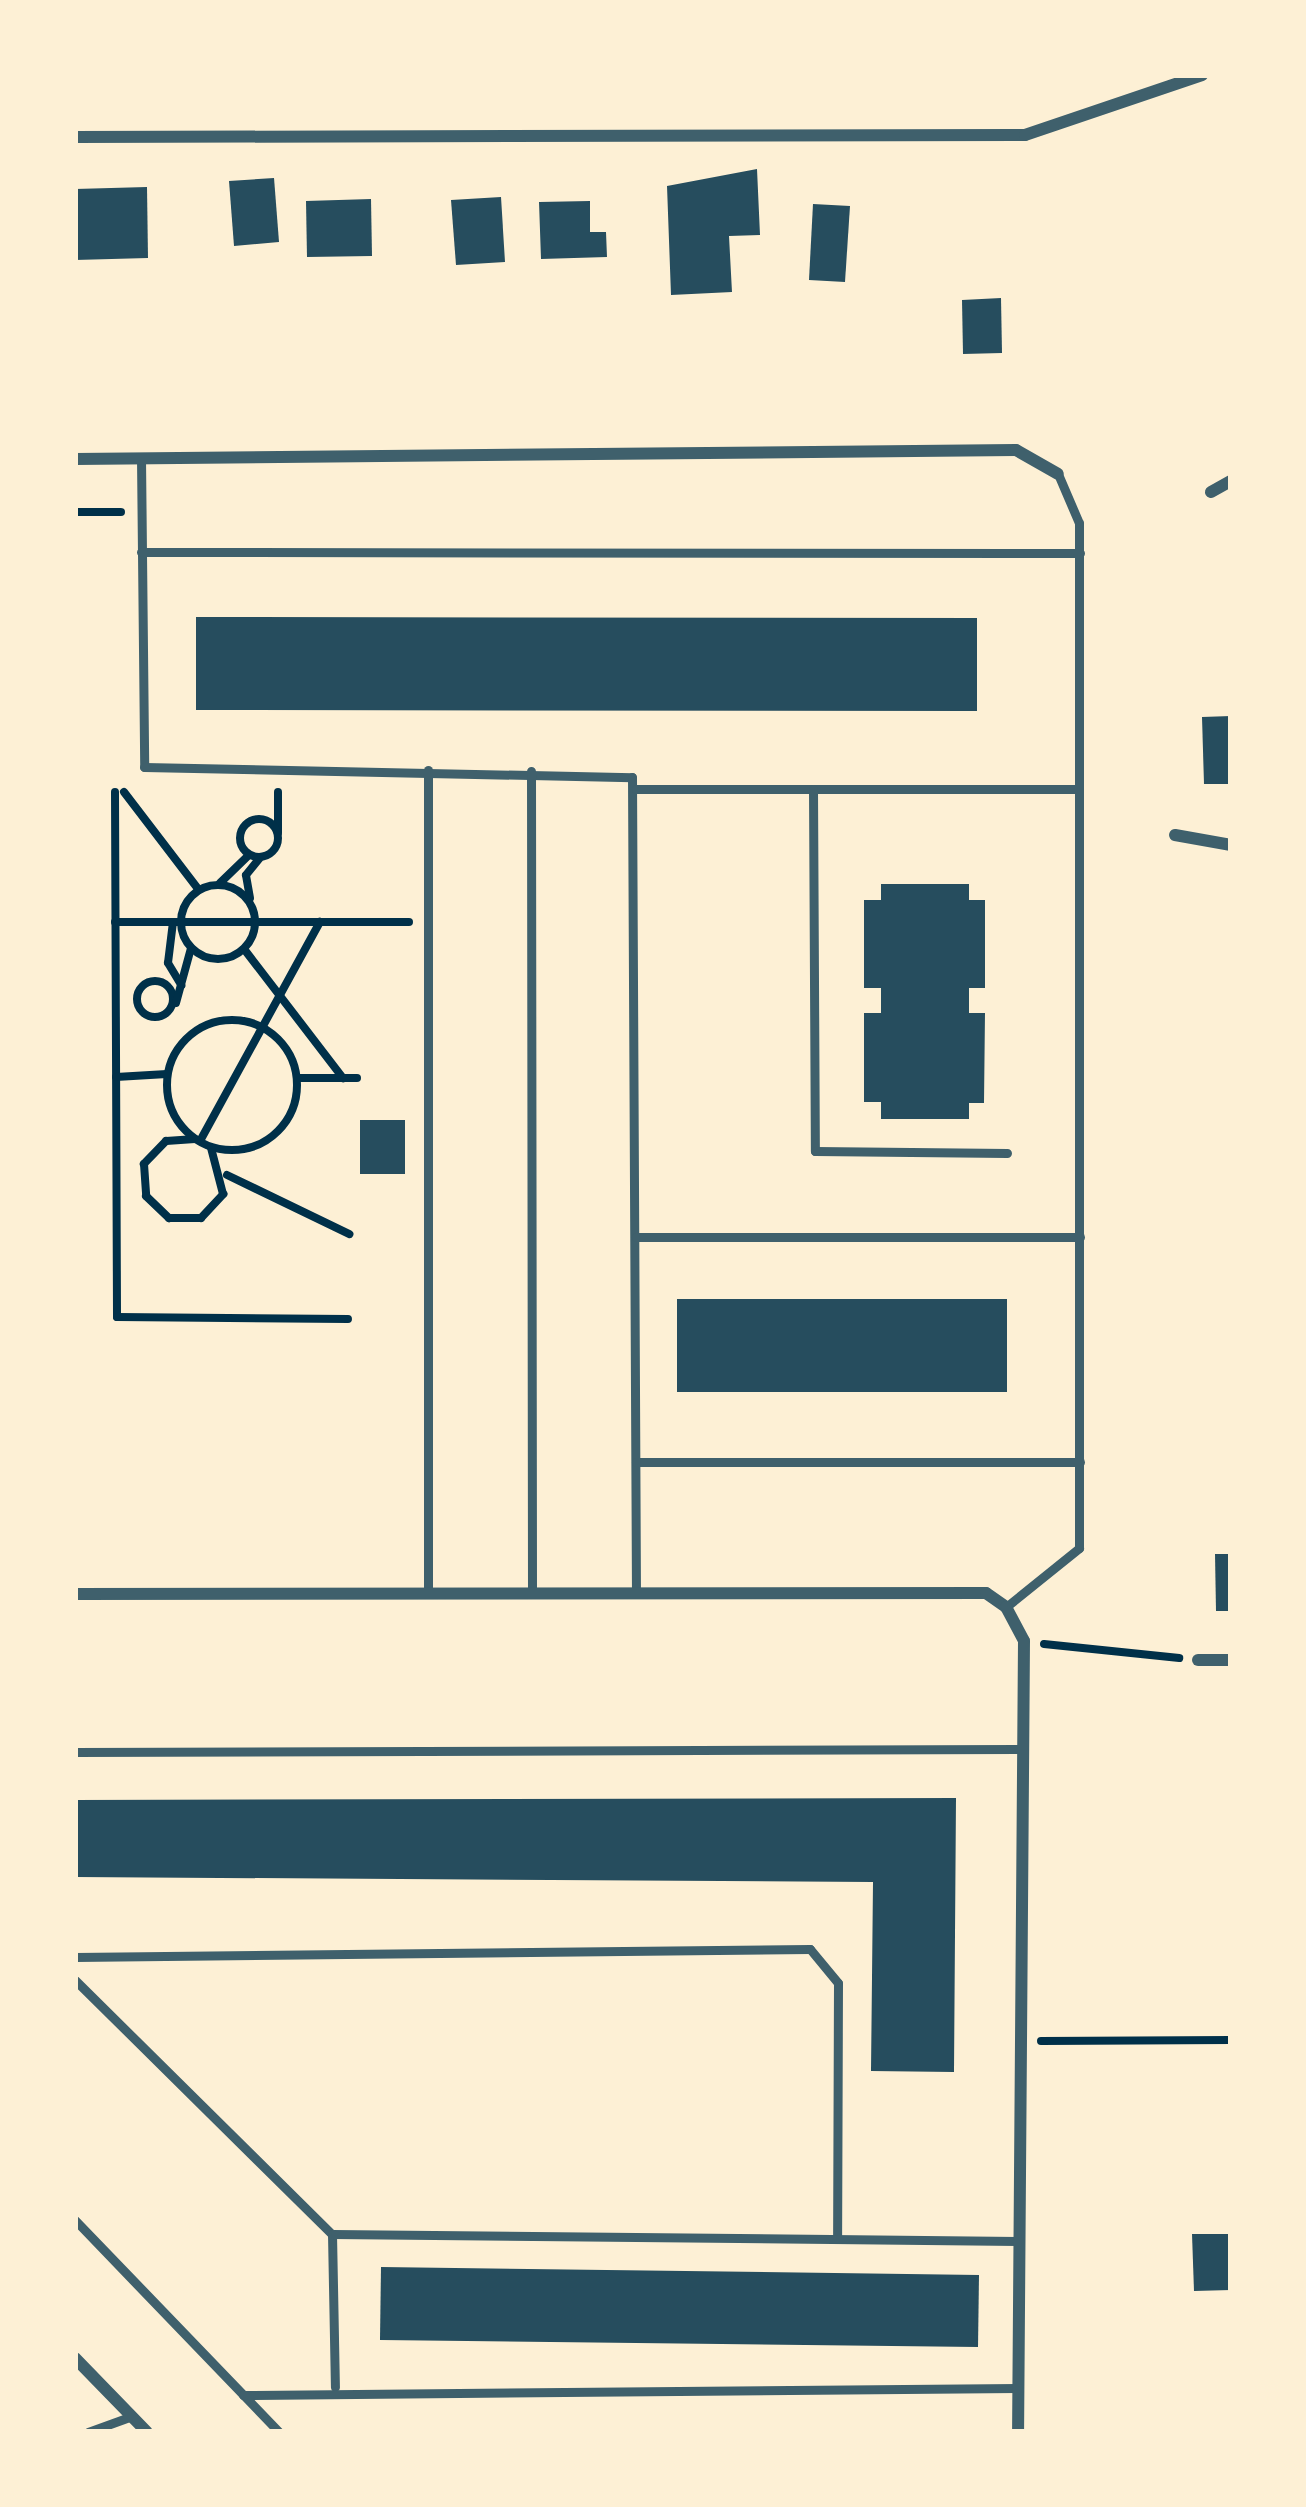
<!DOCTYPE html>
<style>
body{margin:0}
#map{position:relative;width:1306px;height:2507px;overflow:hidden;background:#fdf0d5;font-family:"Sofia Sans Condensed",sans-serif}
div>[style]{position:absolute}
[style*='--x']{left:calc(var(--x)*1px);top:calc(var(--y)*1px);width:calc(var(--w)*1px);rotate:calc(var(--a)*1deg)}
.building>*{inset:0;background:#264d5e}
.path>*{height:8px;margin:-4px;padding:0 4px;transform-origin:4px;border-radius:4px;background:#003049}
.path>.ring{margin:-4px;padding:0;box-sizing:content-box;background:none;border:8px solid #003049;border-radius:50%}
.service>*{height:9px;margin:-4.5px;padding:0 4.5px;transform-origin:4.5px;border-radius:4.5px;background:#3f606c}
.minor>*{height:12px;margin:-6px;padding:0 6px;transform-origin:6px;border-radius:6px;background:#3f606c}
span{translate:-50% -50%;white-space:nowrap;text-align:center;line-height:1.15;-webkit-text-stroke:9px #fdf0d5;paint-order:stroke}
.frame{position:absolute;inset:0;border:78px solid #fdf0d5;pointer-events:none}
</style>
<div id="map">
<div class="building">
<div style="clip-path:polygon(757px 169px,760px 235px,729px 236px,732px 292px,671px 295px,667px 186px)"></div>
<div style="clip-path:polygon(274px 178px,279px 242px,234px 246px,229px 181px)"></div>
<div style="clip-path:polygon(147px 187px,148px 258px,75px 260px,75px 189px)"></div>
<div style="clip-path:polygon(501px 197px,505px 262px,456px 265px,451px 200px)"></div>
<div style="clip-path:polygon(371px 199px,372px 256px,307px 257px,306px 201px)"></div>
<div style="clip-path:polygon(590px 201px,590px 232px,606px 232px,607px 257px,541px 259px,539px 202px)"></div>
<div style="clip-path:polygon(813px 204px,850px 206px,845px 282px,809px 280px)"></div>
<div style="clip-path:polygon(1001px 298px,1002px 353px,963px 354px,962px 300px)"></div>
<div style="clip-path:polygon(196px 617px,977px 618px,977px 711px,196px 710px)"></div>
<div style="clip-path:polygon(1231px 716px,1231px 784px,1204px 784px,1202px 717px)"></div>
<div style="clip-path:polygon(881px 884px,969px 884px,969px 900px,985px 900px,985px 988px,969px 988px,969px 1013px,985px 1013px,984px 1103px,969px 1103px,969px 1119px,881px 1119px,881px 1102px,864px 1102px,864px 1013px,881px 1013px,881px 988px,864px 988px,864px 900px,881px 900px)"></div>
<div style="clip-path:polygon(360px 1120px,405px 1120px,405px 1174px,360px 1174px)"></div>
<div style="clip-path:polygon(677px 1299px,1007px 1299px,1007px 1392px,677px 1392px)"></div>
<div style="clip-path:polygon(1215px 1554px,1231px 1554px,1231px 1611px,1216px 1611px)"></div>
<div style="clip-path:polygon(956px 1798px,954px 2072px,871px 2071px,873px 1882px,75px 1877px,75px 1800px)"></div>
<div style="clip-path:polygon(1192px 2234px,1231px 2234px,1231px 2290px,1194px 2291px)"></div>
<div style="clip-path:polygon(381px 2267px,979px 2275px,978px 2347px,380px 2340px)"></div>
</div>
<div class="path">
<div style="--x:75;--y:512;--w:46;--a:0"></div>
<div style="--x:115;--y:792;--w:525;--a:89.78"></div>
<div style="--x:117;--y:1317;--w:231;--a:0.5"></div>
<div style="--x:124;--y:792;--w:123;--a:52.6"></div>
<div style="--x:278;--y:792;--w:41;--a:90"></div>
<div class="ring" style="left:240px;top:819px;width:30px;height:30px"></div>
<div style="--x:220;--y:883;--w:40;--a:-44"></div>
<div class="ring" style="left:181px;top:885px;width:66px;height:66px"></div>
<div style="--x:250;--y:898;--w:23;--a:-100"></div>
<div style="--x:246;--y:875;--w:21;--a:-51"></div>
<div style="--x:115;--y:922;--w:294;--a:0"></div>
<div style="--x:173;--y:922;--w:41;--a:97"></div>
<div style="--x:168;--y:963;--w:26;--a:59"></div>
<div style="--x:244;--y:949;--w:163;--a:52.5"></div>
<div class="ring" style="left:137px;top:981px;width:28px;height:28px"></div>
<div style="--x:176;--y:1003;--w:57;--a:-74.7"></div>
<div class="ring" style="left:167px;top:1020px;width:122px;height:122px"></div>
<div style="--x:116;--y:1077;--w:51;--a:-3.4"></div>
<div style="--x:297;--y:1078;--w:60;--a:0"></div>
<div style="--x:195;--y:1139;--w:29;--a:176"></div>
<div style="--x:166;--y:1141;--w:32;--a:134"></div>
<div style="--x:144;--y:1164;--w:32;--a:86"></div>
<div style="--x:146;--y:1196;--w:32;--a:44"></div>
<div style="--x:169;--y:1218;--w:32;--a:0"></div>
<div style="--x:201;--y:1218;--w:33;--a:-47"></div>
<div style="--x:223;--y:1194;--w:48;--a:-104.6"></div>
<div style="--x:200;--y:1141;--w:250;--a:-61.3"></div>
<div style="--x:227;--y:1175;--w:136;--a:25.8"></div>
<div style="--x:1044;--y:1644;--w:136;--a:5.9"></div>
<div style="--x:1041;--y:2041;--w:190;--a:-0.3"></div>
</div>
<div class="service">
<div style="--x:141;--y:458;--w:309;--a:89.4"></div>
<div style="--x:144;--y:767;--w:488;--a:1.2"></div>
<div style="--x:632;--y:777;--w:816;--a:89.72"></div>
<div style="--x:141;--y:552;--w:939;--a:0.06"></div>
<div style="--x:531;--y:771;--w:823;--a:89.93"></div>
<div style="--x:636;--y:789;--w:443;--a:0"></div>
<div style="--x:813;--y:789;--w:362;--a:89.7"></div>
<div style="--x:815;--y:1151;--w:192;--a:0.6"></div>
<div style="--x:636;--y:1237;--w:444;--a:0"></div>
<div style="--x:636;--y:1462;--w:444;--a:0"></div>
<div style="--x:428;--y:1594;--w:824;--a:-90"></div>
<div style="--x:1006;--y:1607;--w:94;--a:-38.9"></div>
<div style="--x:1079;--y:1548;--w:1025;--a:-90"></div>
<div style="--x:1079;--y:523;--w:53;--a:-113.2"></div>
<div style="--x:75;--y:1752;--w:947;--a:-0.18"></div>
<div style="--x:75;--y:1957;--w:735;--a:-0.62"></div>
<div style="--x:810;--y:1949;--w:44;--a:50.5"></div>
<div style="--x:838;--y:1983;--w:256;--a:90.2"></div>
<div style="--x:75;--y:1980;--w:361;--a:44.7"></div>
<div style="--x:332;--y:2234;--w:153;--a:88.9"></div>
<div style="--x:75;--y:2220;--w:294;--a:46.1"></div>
<div style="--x:332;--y:2234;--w:687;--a:0.58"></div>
<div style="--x:243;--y:2395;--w:775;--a:-0.52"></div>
<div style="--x:88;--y:2432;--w:47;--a:-20"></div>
</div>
<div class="minor">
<div style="--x:75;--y:137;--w:950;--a:-0.12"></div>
<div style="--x:1025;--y:135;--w:187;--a:-18.7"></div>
<div style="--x:75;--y:459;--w:941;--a:-0.55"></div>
<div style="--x:1016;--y:450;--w:48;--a:29.7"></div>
<div style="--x:1211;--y:492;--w:23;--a:-29"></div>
<div style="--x:1175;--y:835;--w:57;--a:10.1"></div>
<div style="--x:75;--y:1594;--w:911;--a:-0.06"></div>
<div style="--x:986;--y:1593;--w:24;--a:35"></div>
<div style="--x:1006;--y:1607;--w:38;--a:62"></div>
<div style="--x:1024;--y:1641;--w:791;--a:90.43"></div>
<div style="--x:1198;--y:1660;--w:33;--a:0"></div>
<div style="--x:75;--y:2358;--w:103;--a:45.8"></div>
</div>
<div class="frame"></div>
</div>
